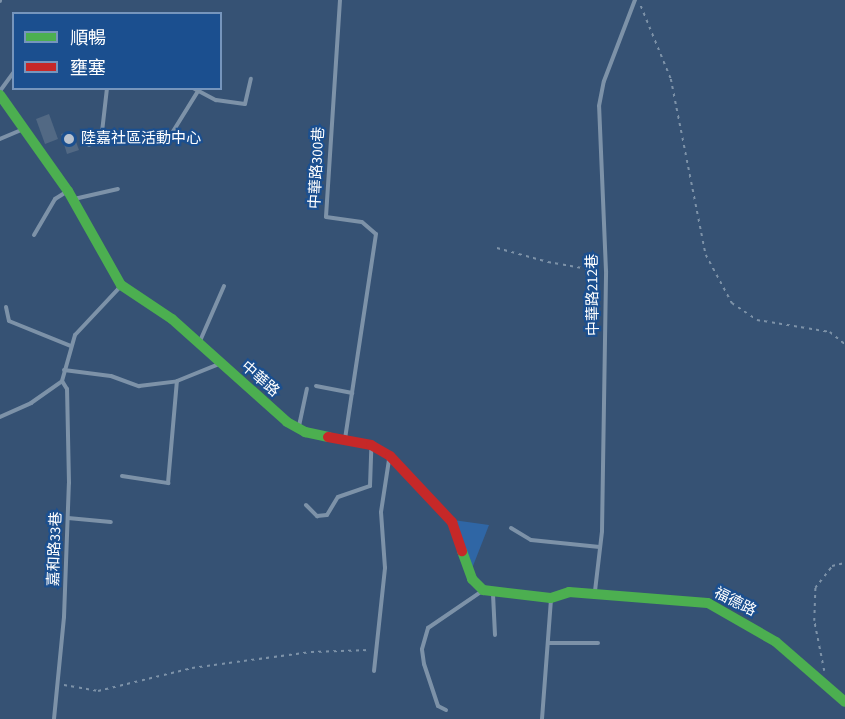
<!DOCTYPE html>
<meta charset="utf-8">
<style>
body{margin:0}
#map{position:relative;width:845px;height:719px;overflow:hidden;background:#365274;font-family:"Source Sans 3","Noto Sans TC",sans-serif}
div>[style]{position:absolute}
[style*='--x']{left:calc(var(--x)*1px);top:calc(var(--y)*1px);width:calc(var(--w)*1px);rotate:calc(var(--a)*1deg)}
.green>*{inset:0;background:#2f66a5}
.building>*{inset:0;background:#526984}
.path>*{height:1.5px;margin-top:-0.75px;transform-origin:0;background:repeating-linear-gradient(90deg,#7d92a8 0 3px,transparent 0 7.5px)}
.lane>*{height:4px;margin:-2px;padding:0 2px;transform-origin:2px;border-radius:2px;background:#7d92a8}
.fast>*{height:10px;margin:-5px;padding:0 5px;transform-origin:5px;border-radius:5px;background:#4caf50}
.jam>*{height:10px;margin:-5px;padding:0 5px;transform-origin:5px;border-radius:5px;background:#c62828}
.dots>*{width:16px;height:16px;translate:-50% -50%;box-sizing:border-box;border:3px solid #1b4f8f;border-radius:50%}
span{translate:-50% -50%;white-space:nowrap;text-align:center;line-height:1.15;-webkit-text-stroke:4.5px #1b4f8f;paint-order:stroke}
.poi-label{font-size:15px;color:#fff}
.left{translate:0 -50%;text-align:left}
.street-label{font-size:15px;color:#fff}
.legend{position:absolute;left:12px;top:12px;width:210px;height:78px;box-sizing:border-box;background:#1b4f8f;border:2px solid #7695bc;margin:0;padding:8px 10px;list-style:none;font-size:18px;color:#fff}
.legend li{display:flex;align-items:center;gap:12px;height:30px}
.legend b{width:30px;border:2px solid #7695bc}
</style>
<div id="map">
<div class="green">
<div style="clip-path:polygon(453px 520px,489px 525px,471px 571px)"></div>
</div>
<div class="building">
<div style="clip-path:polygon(49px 114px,58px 139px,45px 144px,36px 119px)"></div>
<div style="clip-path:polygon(72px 131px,79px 150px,67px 154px,61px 134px)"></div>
</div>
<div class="path">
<div style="--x:641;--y:6;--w:79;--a:67.7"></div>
<div style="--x:671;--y:79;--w:179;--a:78.8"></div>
<div style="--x:706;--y:255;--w:55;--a:61.6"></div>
<div style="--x:732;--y:303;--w:30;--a:34"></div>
<div style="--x:757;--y:320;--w:74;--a:9.3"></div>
<div style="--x:830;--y:332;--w:19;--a:39"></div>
<div style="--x:497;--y:248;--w:53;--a:15.4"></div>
<div style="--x:548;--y:262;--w:52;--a:10"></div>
<div style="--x:824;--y:671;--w:51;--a:-101.3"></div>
<div style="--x:814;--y:621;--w:33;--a:-88"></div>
<div style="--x:815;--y:588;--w:28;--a:-52"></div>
<div style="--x:832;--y:566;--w:13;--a:-13"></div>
<div style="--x:64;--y:685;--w:35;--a:10"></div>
<div style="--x:98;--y:691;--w:97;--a:-13.7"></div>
<div style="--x:192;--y:668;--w:120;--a:-7.7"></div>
<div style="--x:311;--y:652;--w:59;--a:-1.9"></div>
</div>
<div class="lane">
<div style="--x:340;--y:0;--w:217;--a:93.7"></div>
<div style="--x:326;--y:217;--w:36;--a:8"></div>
<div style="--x:362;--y:222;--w:18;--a:41"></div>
<div style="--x:376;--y:234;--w:207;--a:98.6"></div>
<div style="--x:0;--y:1;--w:1;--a:-90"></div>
<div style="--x:193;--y:88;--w:26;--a:28"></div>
<div style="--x:216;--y:100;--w:29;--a:8"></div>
<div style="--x:245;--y:104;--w:26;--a:-77"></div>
<div style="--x:0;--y:91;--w:24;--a:-54"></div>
<div style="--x:172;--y:133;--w:49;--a:-58.2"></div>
<div style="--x:0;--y:139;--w:23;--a:-23"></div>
<div style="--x:89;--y:145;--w:18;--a:-45"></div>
<div style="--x:102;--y:132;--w:44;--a:-83.5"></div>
<div style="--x:74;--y:199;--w:45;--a:-12.8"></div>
<div style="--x:34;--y:235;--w:42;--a:-59.7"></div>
<div style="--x:55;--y:199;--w:15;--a:-32"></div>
<div style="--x:6;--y:307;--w:14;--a:78"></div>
<div style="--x:9;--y:321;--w:67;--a:22"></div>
<div style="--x:200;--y:341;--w:60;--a:-66.4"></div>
<div style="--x:64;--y:370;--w:47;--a:7.3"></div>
<div style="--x:111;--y:376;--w:30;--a:20"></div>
<div style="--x:139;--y:386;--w:38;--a:-7"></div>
<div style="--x:177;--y:381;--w:45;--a:-22"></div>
<div style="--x:316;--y:386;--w:37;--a:11"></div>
<div style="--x:0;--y:417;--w:34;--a:-24"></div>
<div style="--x:31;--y:403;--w:38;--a:-35"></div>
<div style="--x:62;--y:381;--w:48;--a:-74.2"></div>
<div style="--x:75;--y:335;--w:67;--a:-46.8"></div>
<div style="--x:299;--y:426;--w:38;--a:-78"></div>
<div style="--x:122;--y:476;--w:47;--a:8.7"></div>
<div style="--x:168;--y:483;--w:102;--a:-85"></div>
<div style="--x:306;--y:505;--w:16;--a:45"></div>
<div style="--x:317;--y:516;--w:10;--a:-6"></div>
<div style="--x:327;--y:515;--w:21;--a:-59"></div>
<div style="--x:338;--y:497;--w:34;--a:-19"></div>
<div style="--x:370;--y:486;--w:37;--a:-88"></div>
<div style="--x:68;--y:518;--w:43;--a:5.3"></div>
<div style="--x:511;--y:528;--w:23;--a:31"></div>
<div style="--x:531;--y:540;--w:69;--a:5.8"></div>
<div style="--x:595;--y:591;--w:60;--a:-83.3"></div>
<div style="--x:602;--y:531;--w:260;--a:-89.1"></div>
<div style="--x:606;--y:271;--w:165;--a:-92.4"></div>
<div style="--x:599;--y:106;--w:25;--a:-79"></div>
<div style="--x:604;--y:81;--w:87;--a:-69.1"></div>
<div style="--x:493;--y:594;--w:41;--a:87.2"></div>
<div style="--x:548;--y:643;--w:50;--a:0"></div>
<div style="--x:374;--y:671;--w:104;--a:-83.9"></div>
<div style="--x:385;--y:568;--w:56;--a:-94.1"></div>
<div style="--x:381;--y:512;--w:53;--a:-81.3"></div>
<div style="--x:446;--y:710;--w:9;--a:-153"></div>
<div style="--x:438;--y:706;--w:44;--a:-108.4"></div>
<div style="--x:424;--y:664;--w:15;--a:-98"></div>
<div style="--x:422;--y:649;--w:22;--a:-74"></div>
<div style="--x:428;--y:628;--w:65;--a:-34.4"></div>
<div style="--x:54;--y:719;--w:102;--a:-84.4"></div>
<div style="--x:64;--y:617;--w:134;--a:-87.9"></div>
<div style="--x:69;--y:483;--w:94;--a:-91.2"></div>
<div style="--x:67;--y:389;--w:9;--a:-122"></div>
<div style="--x:542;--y:719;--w:119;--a:-85.7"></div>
</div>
<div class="fast">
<div style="--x:0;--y:95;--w:118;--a:54.7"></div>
<div style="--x:68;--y:191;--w:108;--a:60.6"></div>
<div style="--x:121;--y:285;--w:61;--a:33.7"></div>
<div style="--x:172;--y:319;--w:154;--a:41.8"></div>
<div style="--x:287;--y:422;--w:21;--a:29"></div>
<div style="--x:305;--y:432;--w:24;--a:12"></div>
<div style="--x:462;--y:551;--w:30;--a:70"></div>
<div style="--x:472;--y:579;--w:16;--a:45"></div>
<div style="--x:483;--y:590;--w:68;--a:6.7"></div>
<div style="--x:551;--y:598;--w:19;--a:-18"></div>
<div style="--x:569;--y:592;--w:139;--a:4.5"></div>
<div style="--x:708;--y:603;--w:78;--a:29.8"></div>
<div style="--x:776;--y:642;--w:91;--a:41"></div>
</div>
<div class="jam">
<div style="--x:328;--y:437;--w:44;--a:10.5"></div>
<div style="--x:371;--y:445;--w:22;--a:30"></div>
<div style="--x:390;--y:456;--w:91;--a:46.8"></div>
<div style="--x:452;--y:522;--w:31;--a:71"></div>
</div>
<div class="dots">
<div style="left:69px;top:139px;background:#b9c2ce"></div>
</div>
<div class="poi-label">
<span class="left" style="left:81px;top:139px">陸嘉社區活動中心</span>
</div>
<div class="street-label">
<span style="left:317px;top:168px;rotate:-87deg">中華路300巷</span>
<span style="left:593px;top:295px;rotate:-91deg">中華路212巷</span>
<span style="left:260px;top:379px;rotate:41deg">中華路</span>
<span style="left:55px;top:549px;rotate:-88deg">嘉和路33巷</span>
<span style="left:735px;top:602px;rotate:27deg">福德路</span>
</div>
<ul class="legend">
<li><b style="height:8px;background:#4caf50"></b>順暢</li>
<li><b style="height:8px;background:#c62828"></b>壅塞</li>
</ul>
</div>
